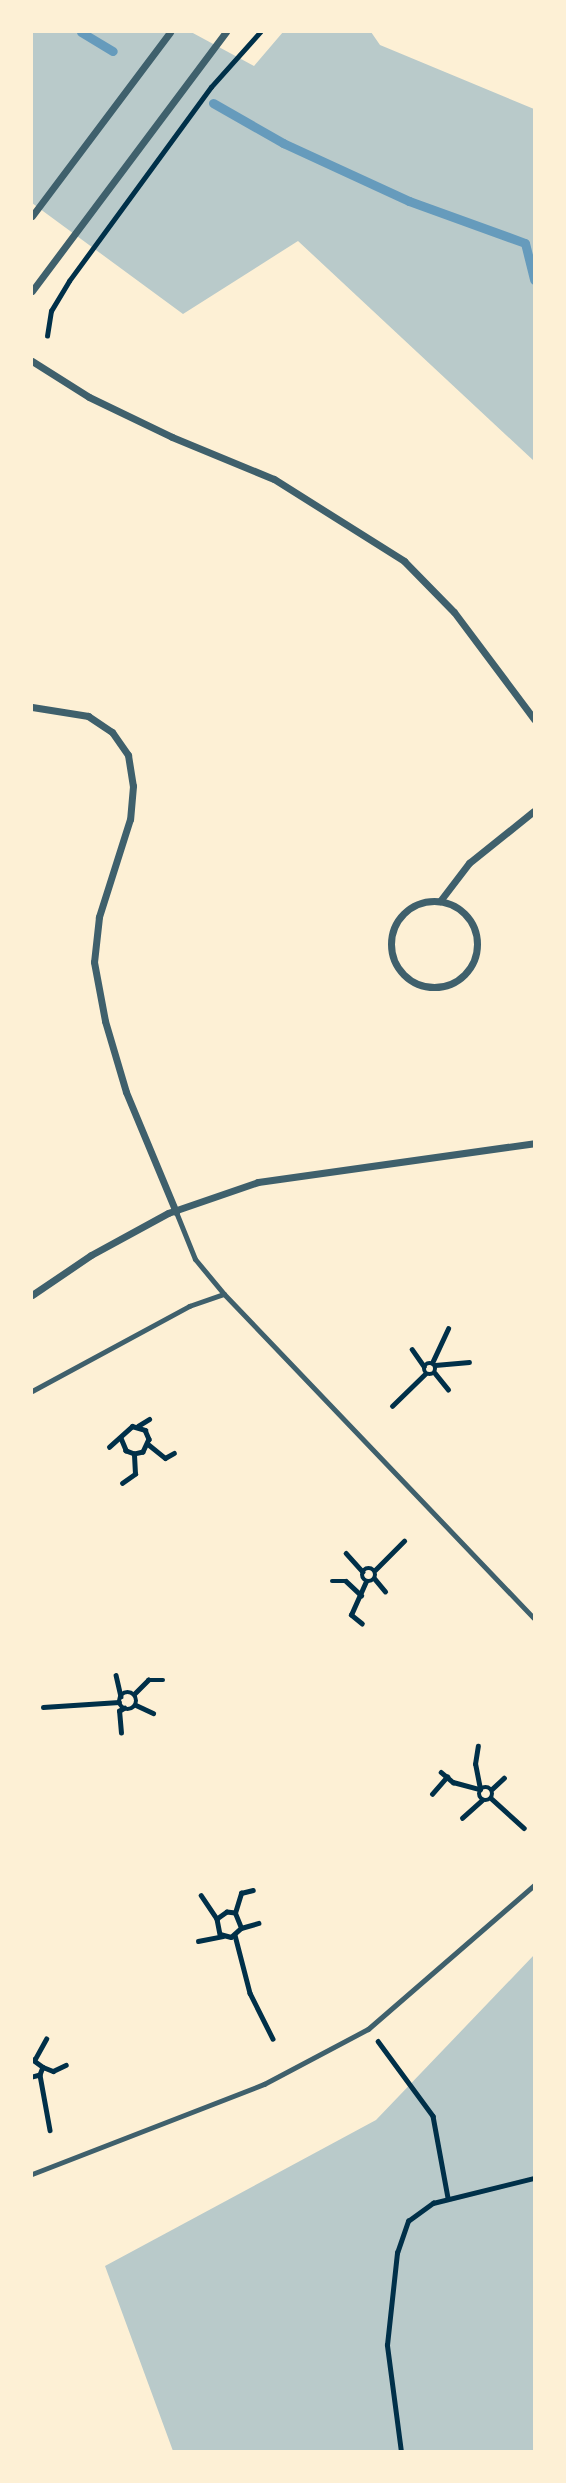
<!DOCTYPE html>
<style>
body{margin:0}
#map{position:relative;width:566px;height:2483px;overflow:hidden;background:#fdf0d5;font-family:"Open Sans",sans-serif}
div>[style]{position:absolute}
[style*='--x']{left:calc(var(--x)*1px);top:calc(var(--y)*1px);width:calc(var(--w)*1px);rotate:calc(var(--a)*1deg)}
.green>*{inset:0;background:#b9caca}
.stream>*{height:9px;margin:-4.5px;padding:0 4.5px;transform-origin:4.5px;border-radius:4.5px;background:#669bbc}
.path>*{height:4.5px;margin:-2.25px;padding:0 2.25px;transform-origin:2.25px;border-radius:2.25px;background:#003049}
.path>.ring{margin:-2.25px;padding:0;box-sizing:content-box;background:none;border:4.5px solid #003049;border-radius:50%}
.service>*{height:5px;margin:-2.5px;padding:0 2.5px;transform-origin:2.5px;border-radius:2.5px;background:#3f606c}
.minor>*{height:7px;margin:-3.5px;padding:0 3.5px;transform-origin:3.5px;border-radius:3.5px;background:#3f606c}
.minor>.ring{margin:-3.5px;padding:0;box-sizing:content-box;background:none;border:7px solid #3f606c;border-radius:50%}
span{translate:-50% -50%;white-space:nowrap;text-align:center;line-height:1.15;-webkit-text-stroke:6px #fdf0d5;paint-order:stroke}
.frame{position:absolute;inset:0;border:33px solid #fdf0d5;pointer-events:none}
</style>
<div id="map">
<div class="green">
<div style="clip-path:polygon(32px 32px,191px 32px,254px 66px,283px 32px,371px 32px,380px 45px,534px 109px,534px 461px,298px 241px,183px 314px,32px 203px)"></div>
<div style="clip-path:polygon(534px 1955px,534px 2451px,173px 2451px,105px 2266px,376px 2120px)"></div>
</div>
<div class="stream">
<div style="--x:81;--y:32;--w:37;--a:31"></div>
<div style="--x:213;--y:103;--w:81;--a:29.7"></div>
<div style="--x:283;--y:143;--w:139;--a:24.7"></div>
<div style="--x:409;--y:201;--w:123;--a:19.9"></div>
<div style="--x:525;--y:243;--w:38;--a:76"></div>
</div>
<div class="path">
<div style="--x:47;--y:336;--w:25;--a:-81"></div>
<div style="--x:51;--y:311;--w:35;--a:-59"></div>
<div style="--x:69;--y:281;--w:240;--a:-53.8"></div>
<div style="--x:211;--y:87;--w:74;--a:-48.3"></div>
<div style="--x:412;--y:1349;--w:21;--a:55"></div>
<div class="ring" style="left:424px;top:1363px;width:7.5px;height:7.5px"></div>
<div style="--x:432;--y:1363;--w:38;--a:-65"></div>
<div style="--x:435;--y:1365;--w:34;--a:-5"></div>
<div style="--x:435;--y:1373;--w:21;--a:51"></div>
<div style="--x:392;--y:1406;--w:46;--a:-44.1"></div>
<div style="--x:138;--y:1426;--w:13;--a:-32"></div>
<div style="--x:148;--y:1444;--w:22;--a:39"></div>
<div style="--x:165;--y:1458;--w:10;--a:-29"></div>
<div style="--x:109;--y:1447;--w:31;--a:-42"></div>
<div style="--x:132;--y:1426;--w:14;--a:17"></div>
<div style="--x:145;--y:1430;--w:10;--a:66"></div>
<div style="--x:149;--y:1439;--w:14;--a:115"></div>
<div style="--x:143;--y:1452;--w:9;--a:167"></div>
<div style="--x:134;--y:1454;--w:9;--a:-159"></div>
<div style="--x:126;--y:1451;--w:13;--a:-113"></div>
<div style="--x:122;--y:1483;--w:16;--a:-35"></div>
<div style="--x:135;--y:1474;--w:20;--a:-93"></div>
<div style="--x:346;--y:1553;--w:25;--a:48"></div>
<div class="ring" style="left:362px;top:1568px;width:9.5px;height:9.5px"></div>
<div style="--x:375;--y:1570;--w:41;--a:-45"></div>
<div style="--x:375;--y:1579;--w:16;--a:50"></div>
<div style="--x:332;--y:1581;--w:14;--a:0"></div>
<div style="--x:346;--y:1581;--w:21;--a:43"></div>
<div style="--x:362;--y:1624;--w:14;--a:-141"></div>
<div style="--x:351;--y:1615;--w:36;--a:-66"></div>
<div style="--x:116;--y:1675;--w:22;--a:77"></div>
<div class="ring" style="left:119px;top:1692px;width:13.5px;height:13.5px"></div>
<div style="--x:134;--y:1694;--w:20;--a:-45"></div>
<div style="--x:148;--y:1680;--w:15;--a:0"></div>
<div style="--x:136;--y:1705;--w:19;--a:25"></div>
<div style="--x:43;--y:1707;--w:76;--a:-3.8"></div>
<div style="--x:121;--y:1733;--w:22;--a:-95"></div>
<div style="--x:119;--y:1711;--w:6;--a:-31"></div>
<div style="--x:441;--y:1772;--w:16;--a:40"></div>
<div style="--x:453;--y:1782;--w:28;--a:15"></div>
<div style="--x:480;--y:1789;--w:25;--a:-101"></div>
<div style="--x:475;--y:1764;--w:18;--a:-81"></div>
<div class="ring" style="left:479px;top:1787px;width:9.5px;height:9.5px"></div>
<div style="--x:492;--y:1789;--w:16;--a:-43"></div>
<div style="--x:432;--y:1794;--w:23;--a:-49"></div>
<div style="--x:492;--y:1799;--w:43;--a:42.2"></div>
<div style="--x:462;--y:1818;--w:27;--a:-42"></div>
<div style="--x:201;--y:1895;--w:29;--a:56"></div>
<div style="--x:217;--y:1919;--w:15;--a:79"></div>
<div style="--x:220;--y:1934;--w:11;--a:15"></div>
<div style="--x:231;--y:1937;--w:13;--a:-42"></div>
<div style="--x:241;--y:1928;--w:16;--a:-112"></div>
<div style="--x:235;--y:1913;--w:8;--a:-173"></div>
<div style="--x:227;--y:1912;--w:12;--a:145"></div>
<div style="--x:235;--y:1913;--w:21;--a:-73"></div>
<div style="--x:241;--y:1893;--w:12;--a:-14"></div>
<div style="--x:241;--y:1928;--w:18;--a:-16"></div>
<div style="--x:235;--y:1935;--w:60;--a:75.5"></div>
<div style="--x:250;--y:1993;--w:51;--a:63.4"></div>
<div style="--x:198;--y:1941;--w:25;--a:-11"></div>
<div style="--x:378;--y:2041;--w:93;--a:53.7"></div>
<div style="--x:433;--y:2116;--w:83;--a:79.6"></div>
<div style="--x:32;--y:2059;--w:14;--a:36"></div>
<div style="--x:43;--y:2067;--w:9;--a:111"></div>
<div style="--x:40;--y:2075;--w:8;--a:166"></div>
<div style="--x:35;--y:2059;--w:23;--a:-61"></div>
<div style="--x:43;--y:2067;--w:11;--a:22"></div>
<div style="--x:53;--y:2071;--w:14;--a:-25"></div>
<div style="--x:40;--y:2075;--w:56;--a:79.7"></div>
<div style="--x:401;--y:2452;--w:108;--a:-97.5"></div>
<div style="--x:387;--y:2345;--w:93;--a:-83.8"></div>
<div style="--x:397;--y:2253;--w:34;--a:-71"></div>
<div style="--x:408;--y:2221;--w:31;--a:-36"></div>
<div style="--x:433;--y:2203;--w:104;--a:-13.9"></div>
</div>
<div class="service">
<div style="--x:176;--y:1212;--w:51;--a:68"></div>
<div style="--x:195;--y:1259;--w:45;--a:50.4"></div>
<div style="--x:224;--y:1294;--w:448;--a:46.3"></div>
<div style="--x:32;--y:1391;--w:179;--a:-28.4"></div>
<div style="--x:189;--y:1306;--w:37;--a:-19"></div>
<div style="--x:32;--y:2174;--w:249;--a:-21.2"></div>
<div style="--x:264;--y:2084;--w:118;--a:-27.9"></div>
<div style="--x:368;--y:2029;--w:220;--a:-40.9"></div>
</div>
<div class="minor">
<div style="--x:32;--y:216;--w:230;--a:-53.1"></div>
<div style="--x:32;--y:291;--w:324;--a:-53.2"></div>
<div style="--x:32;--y:361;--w:67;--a:32.3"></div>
<div style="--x:89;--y:397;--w:92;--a:25.7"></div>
<div style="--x:172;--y:437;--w:110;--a:22.4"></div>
<div style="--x:274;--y:479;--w:154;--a:32.2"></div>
<div style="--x:404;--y:561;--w:71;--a:45.6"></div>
<div style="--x:454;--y:612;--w:134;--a:53.2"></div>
<div style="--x:32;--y:707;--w:57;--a:9.1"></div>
<div style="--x:88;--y:716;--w:29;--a:34"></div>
<div style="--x:112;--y:732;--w:28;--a:55"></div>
<div style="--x:128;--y:755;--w:31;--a:81"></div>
<div style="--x:133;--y:786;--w:33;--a:95"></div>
<div style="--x:130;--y:819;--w:103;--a:107.6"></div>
<div style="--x:99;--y:917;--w:45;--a:96.3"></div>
<div style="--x:94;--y:962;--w:60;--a:79.4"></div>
<div style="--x:105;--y:1021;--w:74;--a:73.5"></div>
<div style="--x:126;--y:1092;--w:130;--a:67.4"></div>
<div style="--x:440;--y:901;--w:48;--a:-52.7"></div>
<div style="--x:469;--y:863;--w:83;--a:-38.7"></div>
<div class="ring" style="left:391px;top:901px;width:79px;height:79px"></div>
<div style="--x:32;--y:1295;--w:71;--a:-34.1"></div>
<div style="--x:91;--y:1255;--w:88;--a:-28.6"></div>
<div style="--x:168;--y:1213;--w:95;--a:-19"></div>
<div style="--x:258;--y:1182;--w:279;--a:-8"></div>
</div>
<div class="frame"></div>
</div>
